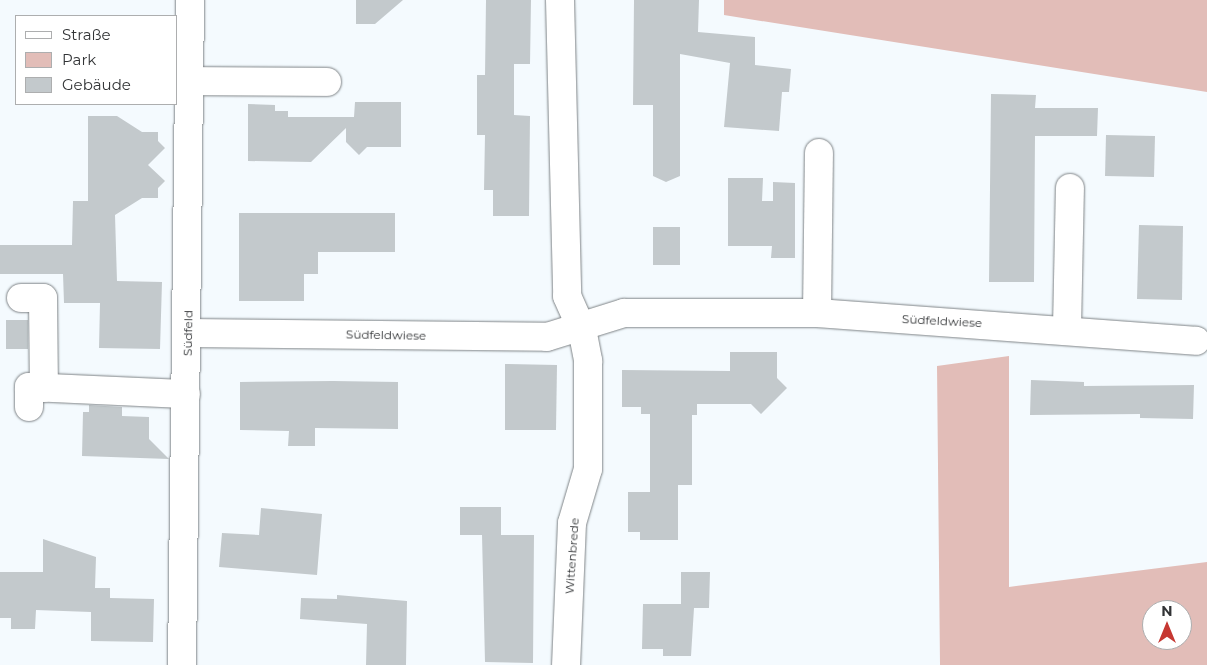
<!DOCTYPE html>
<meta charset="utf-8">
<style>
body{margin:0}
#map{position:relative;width:1207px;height:665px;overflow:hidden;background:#f4fafe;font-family:Montserrat,sans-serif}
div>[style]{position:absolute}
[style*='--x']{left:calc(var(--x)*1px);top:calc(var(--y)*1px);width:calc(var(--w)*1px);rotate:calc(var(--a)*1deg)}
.green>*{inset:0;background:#e2bdb8}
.building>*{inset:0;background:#c3c9cc}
.roads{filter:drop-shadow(0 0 1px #7f8487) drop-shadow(0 0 1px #7f8487)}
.minor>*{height:28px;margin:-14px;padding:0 14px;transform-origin:14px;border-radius:14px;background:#fff}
span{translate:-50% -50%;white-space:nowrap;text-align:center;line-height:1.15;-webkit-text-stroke:4px #fff;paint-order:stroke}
.street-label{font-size:12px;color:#323436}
.legend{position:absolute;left:15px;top:15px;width:162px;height:90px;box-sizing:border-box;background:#fff;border:1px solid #adaeaf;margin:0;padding:6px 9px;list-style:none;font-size:15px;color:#323436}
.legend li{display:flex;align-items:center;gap:10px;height:25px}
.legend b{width:25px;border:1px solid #adaeaf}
.north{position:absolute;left:1142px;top:600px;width:50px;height:50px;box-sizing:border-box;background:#fff;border:1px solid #adaeaf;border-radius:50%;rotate:0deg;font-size:14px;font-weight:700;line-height:20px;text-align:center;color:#323436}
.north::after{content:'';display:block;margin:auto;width:18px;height:22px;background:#c63832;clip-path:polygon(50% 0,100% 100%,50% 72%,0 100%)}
</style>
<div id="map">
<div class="green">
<div style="clip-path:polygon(724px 0,1207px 0,1207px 92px,724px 15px)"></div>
<div style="clip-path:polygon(evenodd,1009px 356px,1009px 587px,1207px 562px,1207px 665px,940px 665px,937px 366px,1009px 356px,1152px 610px,1182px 610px,1182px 640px,1152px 640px,1152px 610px)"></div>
</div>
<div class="building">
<div style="clip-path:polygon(356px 0,403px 0,375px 24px,356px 24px)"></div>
<div style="clip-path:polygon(486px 0,531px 0,530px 64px,514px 64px,514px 115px,530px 116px,529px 216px,493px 216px,493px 190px,484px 190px,485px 135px,477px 135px,477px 75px,485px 75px)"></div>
<div style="clip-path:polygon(634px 0,699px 0,698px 32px,755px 37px,755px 65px,791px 69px,789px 92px,782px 92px,779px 131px,724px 127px,730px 63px,680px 54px,680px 176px,666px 182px,653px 176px,653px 105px,633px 105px)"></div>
<div style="clip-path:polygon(991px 94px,1036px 95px,1035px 108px,1098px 108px,1097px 136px,1035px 136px,1034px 282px,989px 282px)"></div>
<div style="clip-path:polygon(355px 102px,401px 102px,401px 147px,367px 147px,359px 155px,346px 142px,346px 128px,311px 162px,248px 161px,248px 104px,275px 105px,275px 111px,288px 111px,288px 117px,354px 117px)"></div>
<div style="clip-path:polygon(88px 116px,117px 116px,142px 132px,158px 132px,158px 141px,165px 148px,148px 165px,165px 181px,158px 188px,158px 198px,142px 198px,115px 215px,117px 281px,162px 282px,160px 349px,99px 348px,100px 303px,64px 303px,63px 274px,0 274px,0 245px,72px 245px,73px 201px,88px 201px)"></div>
<div style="clip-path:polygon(1106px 135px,1155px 136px,1154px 177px,1105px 176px)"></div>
<div style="clip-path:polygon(728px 178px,763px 178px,762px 201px,773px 201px,773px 182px,795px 183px,795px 258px,771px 258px,772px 246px,728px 246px)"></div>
<div style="clip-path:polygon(239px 213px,395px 213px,395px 252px,318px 252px,318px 274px,304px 274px,304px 301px,239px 301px)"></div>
<div style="clip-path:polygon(1139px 225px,1183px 226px,1182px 300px,1137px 299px)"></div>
<div style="clip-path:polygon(653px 227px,680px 227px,680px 265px,653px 265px)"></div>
<div style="clip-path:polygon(6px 320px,28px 320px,28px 349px,6px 349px)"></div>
<div style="clip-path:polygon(730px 352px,777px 352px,777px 378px,787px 388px,761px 414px,751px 404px,697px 404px,697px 415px,692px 415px,692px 485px,678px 485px,678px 540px,640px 540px,640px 532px,628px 532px,628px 492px,650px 492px,650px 414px,641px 414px,641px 407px,622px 407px,622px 370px,730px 371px)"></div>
<div style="clip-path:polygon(505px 364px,557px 365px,556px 430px,505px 430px)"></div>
<div style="clip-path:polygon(1031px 380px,1084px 382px,1084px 386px,1194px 385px,1193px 419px,1140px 418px,1140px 414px,1030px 415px)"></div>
<div style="clip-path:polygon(333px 381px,398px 382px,398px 429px,315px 428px,315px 446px,288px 446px,289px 431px,240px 430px,240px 382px)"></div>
<div style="clip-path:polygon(89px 405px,122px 407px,122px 416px,149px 417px,149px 439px,169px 459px,82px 456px,83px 412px,89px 412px)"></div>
<div style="clip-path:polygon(460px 507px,501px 507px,501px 535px,534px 535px,533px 663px,485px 662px,482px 535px,460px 535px)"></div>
<div style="clip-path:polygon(261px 508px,322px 514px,317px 575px,219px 567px,222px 533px,259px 535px)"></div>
<div style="clip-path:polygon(43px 539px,96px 557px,95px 588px,110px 588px,110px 598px,154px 599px,153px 642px,91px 641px,91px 612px,36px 610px,35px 629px,11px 629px,11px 618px,0 618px,0 572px,43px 572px)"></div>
<div style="clip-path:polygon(681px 572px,710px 572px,709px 608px,694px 608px,691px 656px,663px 656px,663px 649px,642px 649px,643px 604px,681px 604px)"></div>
<div style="clip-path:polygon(337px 595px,407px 601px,406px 665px,366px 665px,367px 624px,300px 619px,301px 598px,337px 599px)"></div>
</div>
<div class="roads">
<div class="minor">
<div style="--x:560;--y:0;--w:296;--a:88.6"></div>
<div style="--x:567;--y:296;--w:36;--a:66"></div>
<div style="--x:582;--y:329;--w:33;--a:79"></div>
<div style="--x:588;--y:361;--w:108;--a:90"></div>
<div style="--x:588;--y:469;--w:56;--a:106.5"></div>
<div style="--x:572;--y:523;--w:142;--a:92.4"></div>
<div style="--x:190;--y:81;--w:137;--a:0.4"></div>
<div style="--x:21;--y:298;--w:22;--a:0"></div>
<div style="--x:43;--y:298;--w:90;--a:89.4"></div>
<div style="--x:817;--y:313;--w:160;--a:-89.3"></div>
<div style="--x:1067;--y:328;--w:140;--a:-88.8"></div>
<div style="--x:188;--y:333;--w:359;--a:0.6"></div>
<div style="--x:547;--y:337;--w:81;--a:-17.3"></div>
<div style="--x:624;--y:313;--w:193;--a:0"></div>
<div style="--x:817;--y:313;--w:380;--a:4.2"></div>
<div style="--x:29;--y:407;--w:20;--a:-90"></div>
<div style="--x:29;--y:387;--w:157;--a:2.6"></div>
<div style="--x:182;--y:665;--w:665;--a:-89.31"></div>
</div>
</div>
<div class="street-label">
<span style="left:942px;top:321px;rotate:3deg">Südfeldwiese</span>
<span style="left:188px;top:333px;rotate:-89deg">Südfeld</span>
<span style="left:386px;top:335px;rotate:1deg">Südfeldwiese</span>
<span style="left:572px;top:556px;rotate:-86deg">Wittenbrede</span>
</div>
<ul class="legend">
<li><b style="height:6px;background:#fff"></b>Straße</li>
<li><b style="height:14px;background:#e2bdb8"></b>Park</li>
<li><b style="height:14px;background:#c3c9cc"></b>Gebäude</li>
</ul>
<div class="north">N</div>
</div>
